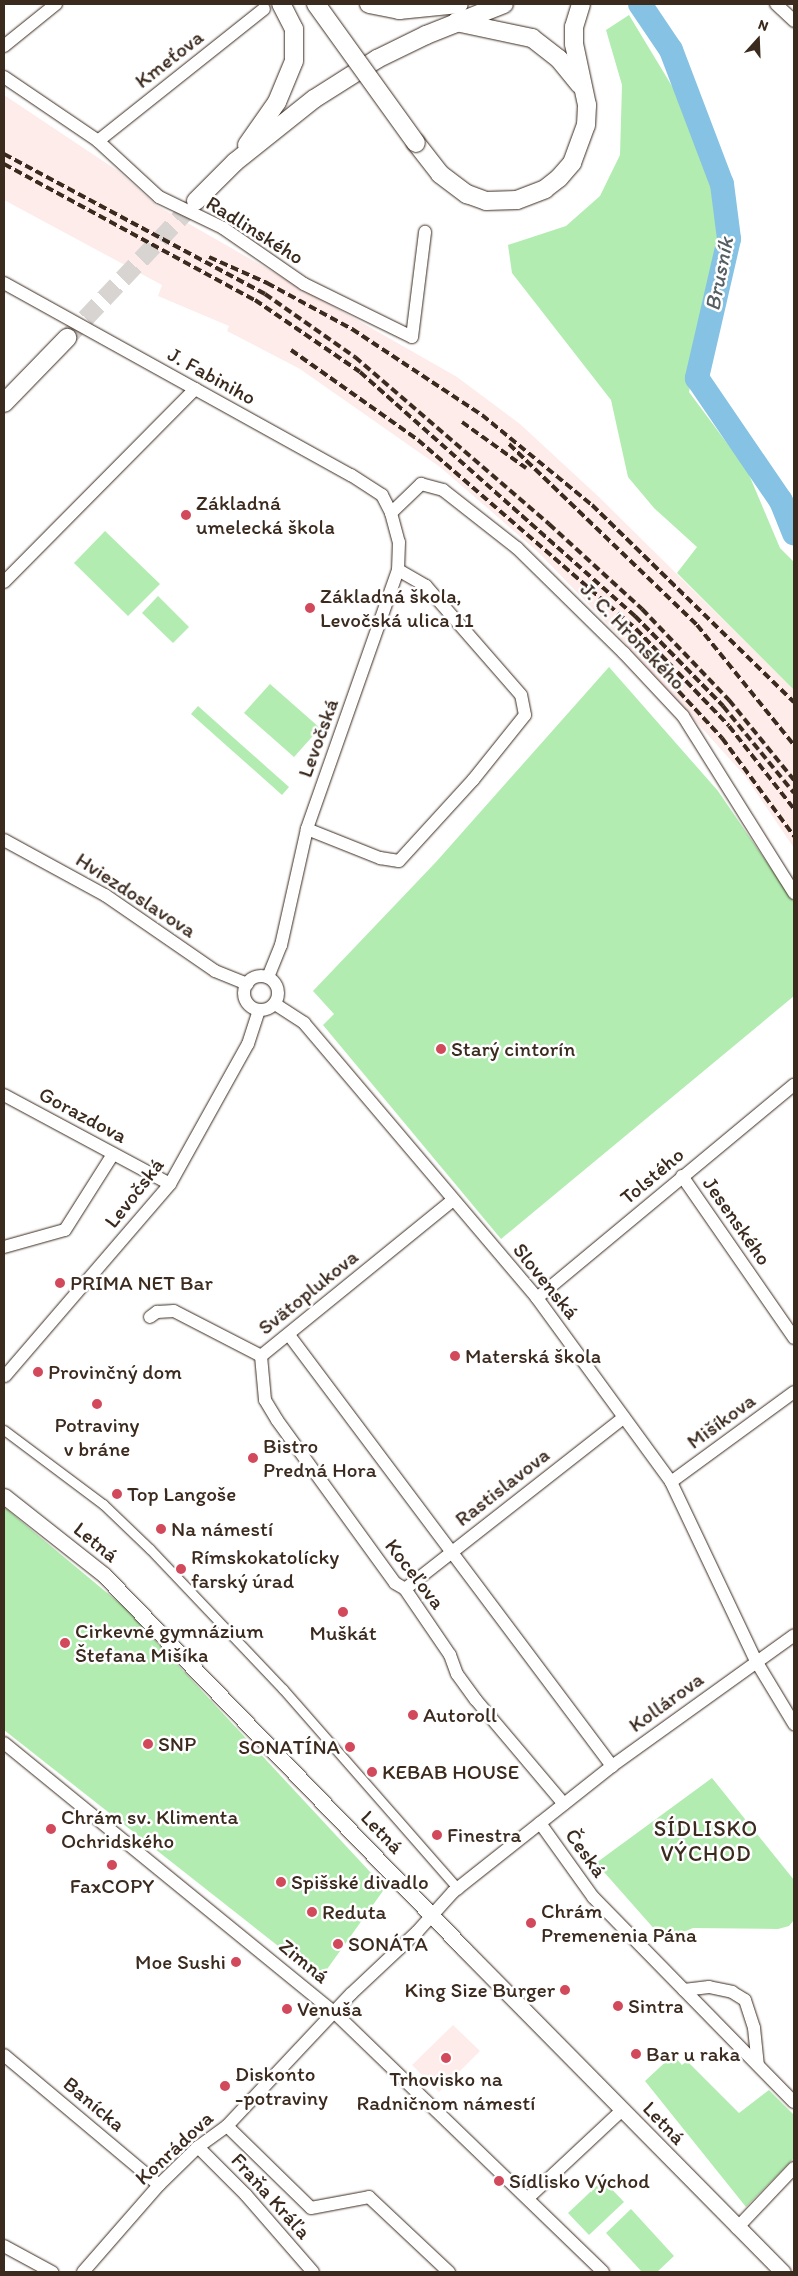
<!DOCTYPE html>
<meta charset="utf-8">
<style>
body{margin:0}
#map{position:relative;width:798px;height:2276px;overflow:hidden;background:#fff;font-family:Itim,sans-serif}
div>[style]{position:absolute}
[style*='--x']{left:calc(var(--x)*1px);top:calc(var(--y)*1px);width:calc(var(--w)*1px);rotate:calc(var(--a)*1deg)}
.built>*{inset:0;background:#feeceb}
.green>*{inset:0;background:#b2ecb0}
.river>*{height:24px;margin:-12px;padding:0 12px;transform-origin:12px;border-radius:12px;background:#85c2e4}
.secondary-tunnel>*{height:18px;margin-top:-9px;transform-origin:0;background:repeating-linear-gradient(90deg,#d8d4d2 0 18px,transparent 0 27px)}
.roads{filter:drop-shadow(0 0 1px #3b2a1e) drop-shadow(0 0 1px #3b2a1e)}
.pedestrian>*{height:9px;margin:-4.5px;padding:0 4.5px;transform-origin:4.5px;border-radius:4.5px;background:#fff}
.minor>*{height:12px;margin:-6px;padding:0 6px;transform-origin:6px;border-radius:6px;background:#fff}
.minor>.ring{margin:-6px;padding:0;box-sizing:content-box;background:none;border:12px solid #fff;border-radius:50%}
.tertiary>*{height:15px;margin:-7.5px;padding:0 7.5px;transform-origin:7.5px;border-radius:7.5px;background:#fff}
.secondary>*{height:18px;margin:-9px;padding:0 9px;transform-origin:9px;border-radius:9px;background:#fff}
.rail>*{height:4px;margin-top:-2px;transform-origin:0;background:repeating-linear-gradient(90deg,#3b2a1e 0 8px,transparent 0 12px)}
.bridges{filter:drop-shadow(0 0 1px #3b2a1e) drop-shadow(0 0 1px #3b2a1e)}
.secondary-bridge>*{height:18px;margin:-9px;padding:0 9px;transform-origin:9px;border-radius:9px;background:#fff}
.dots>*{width:14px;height:14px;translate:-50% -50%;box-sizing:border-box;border:2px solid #fff;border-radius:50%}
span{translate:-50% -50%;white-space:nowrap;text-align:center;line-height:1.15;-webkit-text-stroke:5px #fff;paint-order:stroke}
.street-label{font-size:21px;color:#3b2a1e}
.poi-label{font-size:21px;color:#3b2a1e}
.left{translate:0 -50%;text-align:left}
.right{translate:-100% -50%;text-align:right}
.water-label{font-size:22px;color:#555f63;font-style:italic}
.neighbourhood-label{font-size:22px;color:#3b2a1e;letter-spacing:1px}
.frame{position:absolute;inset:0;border:5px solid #3b2a1e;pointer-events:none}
.north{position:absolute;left:733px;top:15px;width:50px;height:50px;-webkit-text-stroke:4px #fff;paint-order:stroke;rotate:20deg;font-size:14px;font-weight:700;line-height:20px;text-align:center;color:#3b2a1e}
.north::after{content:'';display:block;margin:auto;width:18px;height:22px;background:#3b2a1e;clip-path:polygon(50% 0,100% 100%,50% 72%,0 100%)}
</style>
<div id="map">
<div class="built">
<div style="clip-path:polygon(4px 95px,118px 171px,156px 205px,457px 377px,520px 424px,600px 498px,794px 690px,794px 848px,745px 776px,617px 634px,538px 552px,440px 467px,300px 369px,227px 331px,229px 326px,158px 296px,162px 285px,4px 200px)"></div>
<div style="clip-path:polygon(453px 2025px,480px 2051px,439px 2092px,412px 2065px)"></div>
</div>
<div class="green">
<div style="clip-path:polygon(629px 15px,684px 106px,726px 224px,689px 392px,747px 470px,780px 548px,794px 562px,794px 690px,677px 573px,697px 547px,654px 508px,628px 477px,611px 400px,512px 273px,508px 245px,566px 226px,600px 196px,620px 155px,622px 85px,606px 30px)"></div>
<div style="clip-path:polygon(105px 531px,160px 584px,128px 616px,74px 563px)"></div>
<div style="clip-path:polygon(158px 596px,189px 627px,173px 643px,142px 613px)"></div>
<div style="clip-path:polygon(609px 667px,718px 791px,794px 902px,794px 996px,501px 1239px,323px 1025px,334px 1014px,313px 991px,436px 862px)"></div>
<div style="clip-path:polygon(270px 684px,320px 728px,294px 757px,244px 713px)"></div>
<div style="clip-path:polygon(198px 706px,289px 787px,282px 795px,191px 714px)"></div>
<div style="clip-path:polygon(4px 1507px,124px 1607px,385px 1888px,320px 1979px,4px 1730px)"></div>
<div style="clip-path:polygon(712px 1778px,794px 1880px,794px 1920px,789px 1926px,778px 1929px,693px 1928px,664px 1940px,596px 1863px)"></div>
<div style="clip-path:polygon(673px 2055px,682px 2065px,687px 2061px,739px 2113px,769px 2090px,794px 2115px,794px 2158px,746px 2207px,645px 2081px)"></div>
<div style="clip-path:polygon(603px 2180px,624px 2202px,589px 2235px,568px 2213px)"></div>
<div style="clip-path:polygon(631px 2209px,674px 2256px,657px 2272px,642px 2272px,606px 2233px)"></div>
</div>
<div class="river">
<div style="--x:640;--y:4;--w:55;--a:56"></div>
<div style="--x:671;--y:50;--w:143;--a:69.2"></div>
<div style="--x:722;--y:184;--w:55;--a:82.7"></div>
<div style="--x:729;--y:239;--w:143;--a:103"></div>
<div style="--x:697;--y:378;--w:149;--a:55.7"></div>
<div style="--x:781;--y:501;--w:35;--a:68"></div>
</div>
<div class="secondary-tunnel">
<div style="--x:67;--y:338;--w:188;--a:-46.7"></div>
</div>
<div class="roads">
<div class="pedestrian">
<div style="--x:4;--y:1430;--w:124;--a:36.8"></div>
<div style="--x:103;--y:1504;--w:65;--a:43.8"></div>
<div style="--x:150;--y:1549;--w:193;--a:46.5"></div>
<div style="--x:283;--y:1689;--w:266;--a:48.8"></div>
</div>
<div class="minor">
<div style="--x:776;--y:4;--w:25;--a:43"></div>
<div style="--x:4;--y:46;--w:67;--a:-38.9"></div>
<div style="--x:4;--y:77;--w:114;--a:34.2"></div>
<div style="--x:98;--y:141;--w:83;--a:42.6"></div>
<div style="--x:159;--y:197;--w:71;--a:25.8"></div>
<div style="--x:223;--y:228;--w:98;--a:34.7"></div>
<div style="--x:304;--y:284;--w:120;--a:26.1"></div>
<div style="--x:412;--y:337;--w:106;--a:-82.9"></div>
<div style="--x:98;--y:141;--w:212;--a:-38.5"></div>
<div style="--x:4;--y:283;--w:397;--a:29"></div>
<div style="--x:351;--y:475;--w:37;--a:33"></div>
<div style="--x:382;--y:495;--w:20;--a:63"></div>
<div style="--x:391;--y:513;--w:30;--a:75"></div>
<div style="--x:399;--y:542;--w:28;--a:92"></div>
<div style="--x:398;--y:570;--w:275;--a:109.4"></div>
<div style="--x:307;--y:829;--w:119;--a:102.6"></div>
<div style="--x:281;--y:945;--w:35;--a:112"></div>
<div style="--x:391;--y:513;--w:42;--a:-44"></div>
<div style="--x:421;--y:484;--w:23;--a:15"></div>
<div style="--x:443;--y:490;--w:94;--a:38.1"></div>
<div style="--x:517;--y:548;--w:150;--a:44.5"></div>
<div style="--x:624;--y:653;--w:86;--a:46.9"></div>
<div style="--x:683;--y:716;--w:209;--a:57.9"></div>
<div style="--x:4;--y:582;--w:272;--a:-45.3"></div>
<div style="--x:307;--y:829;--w:79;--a:21.7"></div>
<div style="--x:380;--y:858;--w:19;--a:9"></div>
<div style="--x:399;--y:861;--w:110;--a:-47.6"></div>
<div style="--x:473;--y:780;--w:83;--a:-51.3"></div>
<div style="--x:525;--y:715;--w:20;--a:-101"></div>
<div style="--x:521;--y:695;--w:145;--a:-131.1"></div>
<div style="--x:426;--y:586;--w:32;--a:-150"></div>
<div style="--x:4;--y:840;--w:115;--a:28.6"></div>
<div style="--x:105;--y:895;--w:134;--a:34.6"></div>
<div style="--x:215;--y:971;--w:35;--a:22"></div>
<div class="ring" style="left:244px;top:976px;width:22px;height:22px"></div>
<div style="--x:275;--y:1004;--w:35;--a:33"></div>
<div style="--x:304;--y:1023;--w:360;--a:49.7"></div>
<div style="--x:537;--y:1298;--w:228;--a:53.9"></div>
<div style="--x:671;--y:1482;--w:198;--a:64.6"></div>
<div style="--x:756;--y:1661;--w:74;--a:58.9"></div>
<div style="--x:4;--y:1095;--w:188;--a:28.2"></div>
<div style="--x:682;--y:1176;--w:197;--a:55.3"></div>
<div style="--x:4;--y:1247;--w:63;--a:-15.6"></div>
<div style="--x:65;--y:1230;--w:90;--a:-57.7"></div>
<div style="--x:537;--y:1298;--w:334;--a:-39.7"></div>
<div style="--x:150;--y:1317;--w:9;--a:-36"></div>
<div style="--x:157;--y:1312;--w:17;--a:-3"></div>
<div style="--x:174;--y:1311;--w:98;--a:27.3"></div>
<div style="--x:261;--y:1356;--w:247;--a:-39.1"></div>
<div style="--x:289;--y:1335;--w:539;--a:53.15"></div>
<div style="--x:261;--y:1356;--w:44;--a:84.8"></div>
<div style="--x:265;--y:1400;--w:23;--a:59"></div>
<div style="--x:277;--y:1420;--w:201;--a:54.1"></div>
<div style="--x:395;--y:1583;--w:12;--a:31"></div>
<div style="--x:405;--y:1589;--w:80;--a:55.7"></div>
<div style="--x:450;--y:1655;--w:20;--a:70"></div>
<div style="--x:457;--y:1674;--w:32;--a:54"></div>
<div style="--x:476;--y:1700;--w:136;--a:49.8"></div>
<div style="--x:5;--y:1376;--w:253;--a:-49.3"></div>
<div style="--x:170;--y:1184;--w:160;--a:-60.9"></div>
<div style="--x:248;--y:1044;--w:35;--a:-72"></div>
<div style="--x:671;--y:1482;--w:152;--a:-36.2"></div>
<div style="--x:405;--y:1589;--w:278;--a:-38.1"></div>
<div style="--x:4;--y:1743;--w:426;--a:39.2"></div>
<div style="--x:334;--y:2012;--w:374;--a:44"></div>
<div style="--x:540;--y:1823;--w:91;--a:54.4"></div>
<div style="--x:593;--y:1897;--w:287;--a:45.6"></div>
<div style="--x:684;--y:1990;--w:25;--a:-7"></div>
<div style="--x:709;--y:1987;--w:24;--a:12"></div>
<div style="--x:732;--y:1992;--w:15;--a:32"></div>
<div style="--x:745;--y:2000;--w:29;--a:72"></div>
<div style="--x:754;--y:2028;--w:37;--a:84"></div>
<div style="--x:4;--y:2055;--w:202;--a:40"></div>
<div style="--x:227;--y:2126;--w:117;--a:44.3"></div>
<div style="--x:311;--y:2208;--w:59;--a:-10.7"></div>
<div style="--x:369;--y:2197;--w:110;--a:43.2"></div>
<div style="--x:198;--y:2147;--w:68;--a:45"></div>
<div style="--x:246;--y:2195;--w:102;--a:49"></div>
<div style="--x:528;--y:2198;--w:129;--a:-43.1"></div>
<div style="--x:737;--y:2228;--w:83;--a:-46.5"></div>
<div style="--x:4;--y:2246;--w:55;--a:28.4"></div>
<div style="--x:83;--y:2272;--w:116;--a:-48.9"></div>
<div style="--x:159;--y:2185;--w:54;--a:-44.3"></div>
<div style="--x:198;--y:2147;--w:36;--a:-36"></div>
<div style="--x:227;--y:2126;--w:181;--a:-46.8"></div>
<div style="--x:351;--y:1994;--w:91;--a:-43.2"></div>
<div style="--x:417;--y:1932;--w:54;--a:-48"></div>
<div style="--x:453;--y:1892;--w:203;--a:-38.4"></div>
<div style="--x:612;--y:1766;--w:224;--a:-35.7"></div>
</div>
<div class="tertiary">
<div style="--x:4;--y:1496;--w:127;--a:38.3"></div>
<div style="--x:104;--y:1575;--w:519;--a:46.09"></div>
<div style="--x:464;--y:1949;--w:454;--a:45.4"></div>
</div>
<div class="secondary">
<div style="--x:369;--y:4;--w:31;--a:11"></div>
<div style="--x:399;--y:10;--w:60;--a:-5.7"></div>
<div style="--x:456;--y:22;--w:78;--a:11.9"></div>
<div style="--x:532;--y:38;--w:34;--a:38"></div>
<div style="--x:559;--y:59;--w:33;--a:51"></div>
<div style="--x:416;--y:143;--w:39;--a:52"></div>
<div style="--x:440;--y:174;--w:34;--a:37"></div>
<div style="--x:467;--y:194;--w:20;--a:20"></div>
<div style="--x:486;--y:201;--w:31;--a:-2"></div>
<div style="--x:517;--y:200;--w:30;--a:-21"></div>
<div style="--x:545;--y:189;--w:18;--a:-38"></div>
<div style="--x:559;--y:178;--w:20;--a:-49"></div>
<div style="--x:572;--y:163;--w:40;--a:-69.8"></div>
<div style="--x:586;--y:125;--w:20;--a:-87"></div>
<div style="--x:587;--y:105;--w:62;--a:-102"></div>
<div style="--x:574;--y:44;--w:17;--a:-90"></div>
<div style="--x:574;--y:27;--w:24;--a:-73"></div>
<div style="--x:247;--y:145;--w:52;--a:-55.1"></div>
<div style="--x:277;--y:102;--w:44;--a:-67.5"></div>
<div style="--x:294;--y:61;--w:32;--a:-90"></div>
<div style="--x:294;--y:29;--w:28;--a:-117"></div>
<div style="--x:196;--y:201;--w:55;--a:-45"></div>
<div style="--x:235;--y:162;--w:101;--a:-38.6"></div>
<div style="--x:314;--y:99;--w:75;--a:-32.4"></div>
<div style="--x:377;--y:59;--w:55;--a:-26.1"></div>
<div style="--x:426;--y:35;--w:84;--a:-21.7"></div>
<div style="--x:4;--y:403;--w:91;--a:-45.9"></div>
</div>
</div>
<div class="rail">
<div style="--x:4;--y:154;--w:296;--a:28.2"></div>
<div style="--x:265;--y:294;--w:110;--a:35"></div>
<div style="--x:355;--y:357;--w:256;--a:40.7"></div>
<div style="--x:549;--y:524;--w:126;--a:42.4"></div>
<div style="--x:642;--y:609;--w:126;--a:46.3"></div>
<div style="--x:729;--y:700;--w:103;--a:50.9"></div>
<div style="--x:4;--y:164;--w:285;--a:28.5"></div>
<div style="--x:255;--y:300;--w:127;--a:34.4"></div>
<div style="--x:360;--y:372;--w:368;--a:41.6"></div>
<div style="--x:635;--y:616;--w:126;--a:45.6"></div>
<div style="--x:723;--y:706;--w:112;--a:50.8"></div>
<div style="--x:209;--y:257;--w:64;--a:24.1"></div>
<div style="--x:267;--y:283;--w:97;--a:28.4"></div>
<div style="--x:352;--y:329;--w:156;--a:33.5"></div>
<div style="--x:482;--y:415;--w:142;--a:39.3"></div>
<div style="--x:592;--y:505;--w:282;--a:44.3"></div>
<div style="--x:291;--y:350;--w:156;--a:35.3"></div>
<div style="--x:418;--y:440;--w:289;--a:40.9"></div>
<div style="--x:636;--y:629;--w:134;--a:46.2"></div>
<div style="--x:729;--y:726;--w:105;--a:51.9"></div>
<div style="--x:462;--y:422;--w:79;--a:35.7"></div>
<div style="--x:509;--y:444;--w:261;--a:43.9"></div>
<div style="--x:697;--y:625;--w:154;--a:51.1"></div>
<div style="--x:619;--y:621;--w:44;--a:52.4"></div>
<div style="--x:646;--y:656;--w:112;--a:47.2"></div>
<div style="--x:722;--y:738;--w:122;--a:53.7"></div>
</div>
<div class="bridges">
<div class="secondary-bridge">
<div style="--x:316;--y:4;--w:171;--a:54.3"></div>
</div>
</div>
<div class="dots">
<div style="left:186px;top:515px;background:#d1495b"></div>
<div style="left:310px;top:608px;background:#d1495b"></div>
<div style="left:441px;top:1049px;background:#d1495b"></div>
<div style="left:60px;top:1283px;background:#d1495b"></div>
<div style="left:455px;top:1356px;background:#d1495b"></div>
<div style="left:38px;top:1372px;background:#d1495b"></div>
<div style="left:97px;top:1404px;background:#d1495b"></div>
<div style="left:253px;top:1458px;background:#d1495b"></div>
<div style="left:117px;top:1494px;background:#d1495b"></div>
<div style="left:161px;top:1529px;background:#d1495b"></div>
<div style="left:181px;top:1569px;background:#d1495b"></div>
<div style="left:343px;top:1612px;background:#d1495b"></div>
<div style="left:65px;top:1643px;background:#d1495b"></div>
<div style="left:413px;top:1715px;background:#d1495b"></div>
<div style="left:148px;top:1744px;background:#d1495b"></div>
<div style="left:350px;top:1747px;background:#d1495b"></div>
<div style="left:372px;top:1772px;background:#d1495b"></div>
<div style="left:51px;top:1829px;background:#d1495b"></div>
<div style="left:437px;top:1835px;background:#d1495b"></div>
<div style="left:112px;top:1865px;background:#d1495b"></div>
<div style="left:281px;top:1882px;background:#d1495b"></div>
<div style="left:312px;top:1912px;background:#d1495b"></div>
<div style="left:531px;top:1923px;background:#d1495b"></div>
<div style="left:338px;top:1944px;background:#d1495b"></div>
<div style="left:236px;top:1962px;background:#d1495b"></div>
<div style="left:565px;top:1990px;background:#d1495b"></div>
<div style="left:618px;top:2006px;background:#d1495b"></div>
<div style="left:287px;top:2009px;background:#d1495b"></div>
<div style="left:636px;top:2054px;background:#d1495b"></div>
<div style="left:446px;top:2058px;background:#d1495b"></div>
<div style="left:225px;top:2086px;background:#d1495b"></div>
<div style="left:499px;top:2181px;background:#d1495b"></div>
</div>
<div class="street-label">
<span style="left:169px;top:59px;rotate:-38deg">Kmeťova</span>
<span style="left:255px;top:230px;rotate:32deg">Radlinského</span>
<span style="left:212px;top:376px;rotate:29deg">J. Fabiniho</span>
<span style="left:633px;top:636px;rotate:46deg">J. C. Hronského</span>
<span style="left:318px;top:738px;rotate:-70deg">Levočská</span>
<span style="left:136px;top:895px;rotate:33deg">Hviezdoslavova</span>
<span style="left:83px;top:1115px;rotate:28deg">Gorazdova</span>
<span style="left:652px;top:1176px;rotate:-40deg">Tolstého</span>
<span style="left:134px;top:1193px;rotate:-52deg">Levočská</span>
<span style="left:737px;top:1221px;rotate:55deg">Jesenského</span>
<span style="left:546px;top:1281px;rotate:51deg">Slovenská</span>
<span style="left:308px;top:1292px;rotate:-39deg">Svätoplukova</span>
<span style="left:721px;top:1421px;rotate:-36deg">Mišíkova</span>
<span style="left:502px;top:1487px;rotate:-38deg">Rastislavova</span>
<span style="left:96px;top:1542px;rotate:39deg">Letná</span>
<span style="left:415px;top:1574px;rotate:52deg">Koceľova</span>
<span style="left:666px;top:1702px;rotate:-36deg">Kollárova</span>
<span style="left:382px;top:1832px;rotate:46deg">Letná</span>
<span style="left:586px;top:1853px;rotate:54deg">Česká</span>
<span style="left:304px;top:1961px;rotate:39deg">Zimná</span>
<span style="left:94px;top:2104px;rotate:40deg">Banícka</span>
<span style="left:664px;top:2123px;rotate:46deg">Letná</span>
<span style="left:174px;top:2148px;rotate:-43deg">Konrádova</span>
<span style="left:271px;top:2196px;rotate:48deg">Fraňa Kráľa</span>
</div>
<div class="poi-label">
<span class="left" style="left:196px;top:515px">Základná<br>umelecká škola</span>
<span class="left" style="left:320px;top:608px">Základná škola,<br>Levočská ulica 11</span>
<span class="left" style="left:451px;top:1049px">Starý cintorín</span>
<span class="left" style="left:70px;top:1283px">PRIMA NET Bar</span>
<span class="left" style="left:465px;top:1356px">Materská škola</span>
<span class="left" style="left:48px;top:1372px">Provinčný dom</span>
<span style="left:97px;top:1437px">Potraviny<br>v bráne</span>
<span class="left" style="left:263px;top:1458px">Bistro<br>Predná Hora</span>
<span class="left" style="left:127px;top:1494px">Top Langoše</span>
<span class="left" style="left:171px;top:1529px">Na námestí</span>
<span class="left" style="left:191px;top:1569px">Rímskokatolícky<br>farský úrad</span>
<span class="left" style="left:75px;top:1643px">Cirkevné gymnázium<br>Štefana Mišíka</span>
<span style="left:343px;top:1633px">Muškát</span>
<span class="left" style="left:423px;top:1715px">Autoroll</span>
<span class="left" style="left:158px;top:1744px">SNP</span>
<span class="right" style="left:340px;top:1747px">SONATÍNA</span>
<span class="left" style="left:382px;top:1772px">KEBAB HOUSE</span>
<span class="left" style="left:61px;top:1829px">Chrám sv. Klimenta<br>Ochridského</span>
<span class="left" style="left:447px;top:1835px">Finestra</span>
<span class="left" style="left:291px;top:1882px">Spišské divadlo</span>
<span style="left:112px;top:1886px">FaxCOPY</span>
<span class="left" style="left:541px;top:1923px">Chrám<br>Premenenia Pána</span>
<span class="left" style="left:322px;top:1912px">Reduta</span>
<span class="left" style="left:348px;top:1944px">SONÁTA</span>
<span class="right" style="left:226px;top:1962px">Moe Sushi</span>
<span class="right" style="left:555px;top:1990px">King Size Burger</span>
<span class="left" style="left:628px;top:2006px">Sintra</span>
<span class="left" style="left:297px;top:2009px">Venuša</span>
<span class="left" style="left:646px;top:2054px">Bar u raka</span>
<span class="left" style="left:235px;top:2086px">Diskonto<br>-potraviny</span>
<span style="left:446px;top:2091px">Trhovisko na<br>Radničnom námestí</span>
<span class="left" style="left:509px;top:2181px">Sídlisko Východ</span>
</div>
<div class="water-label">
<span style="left:719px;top:274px;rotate:-79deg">Brusník</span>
</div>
<div class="neighbourhood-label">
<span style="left:706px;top:1841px">SÍDLISKO<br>VÝCHOD</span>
</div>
<div class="frame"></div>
<div class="north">N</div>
</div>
